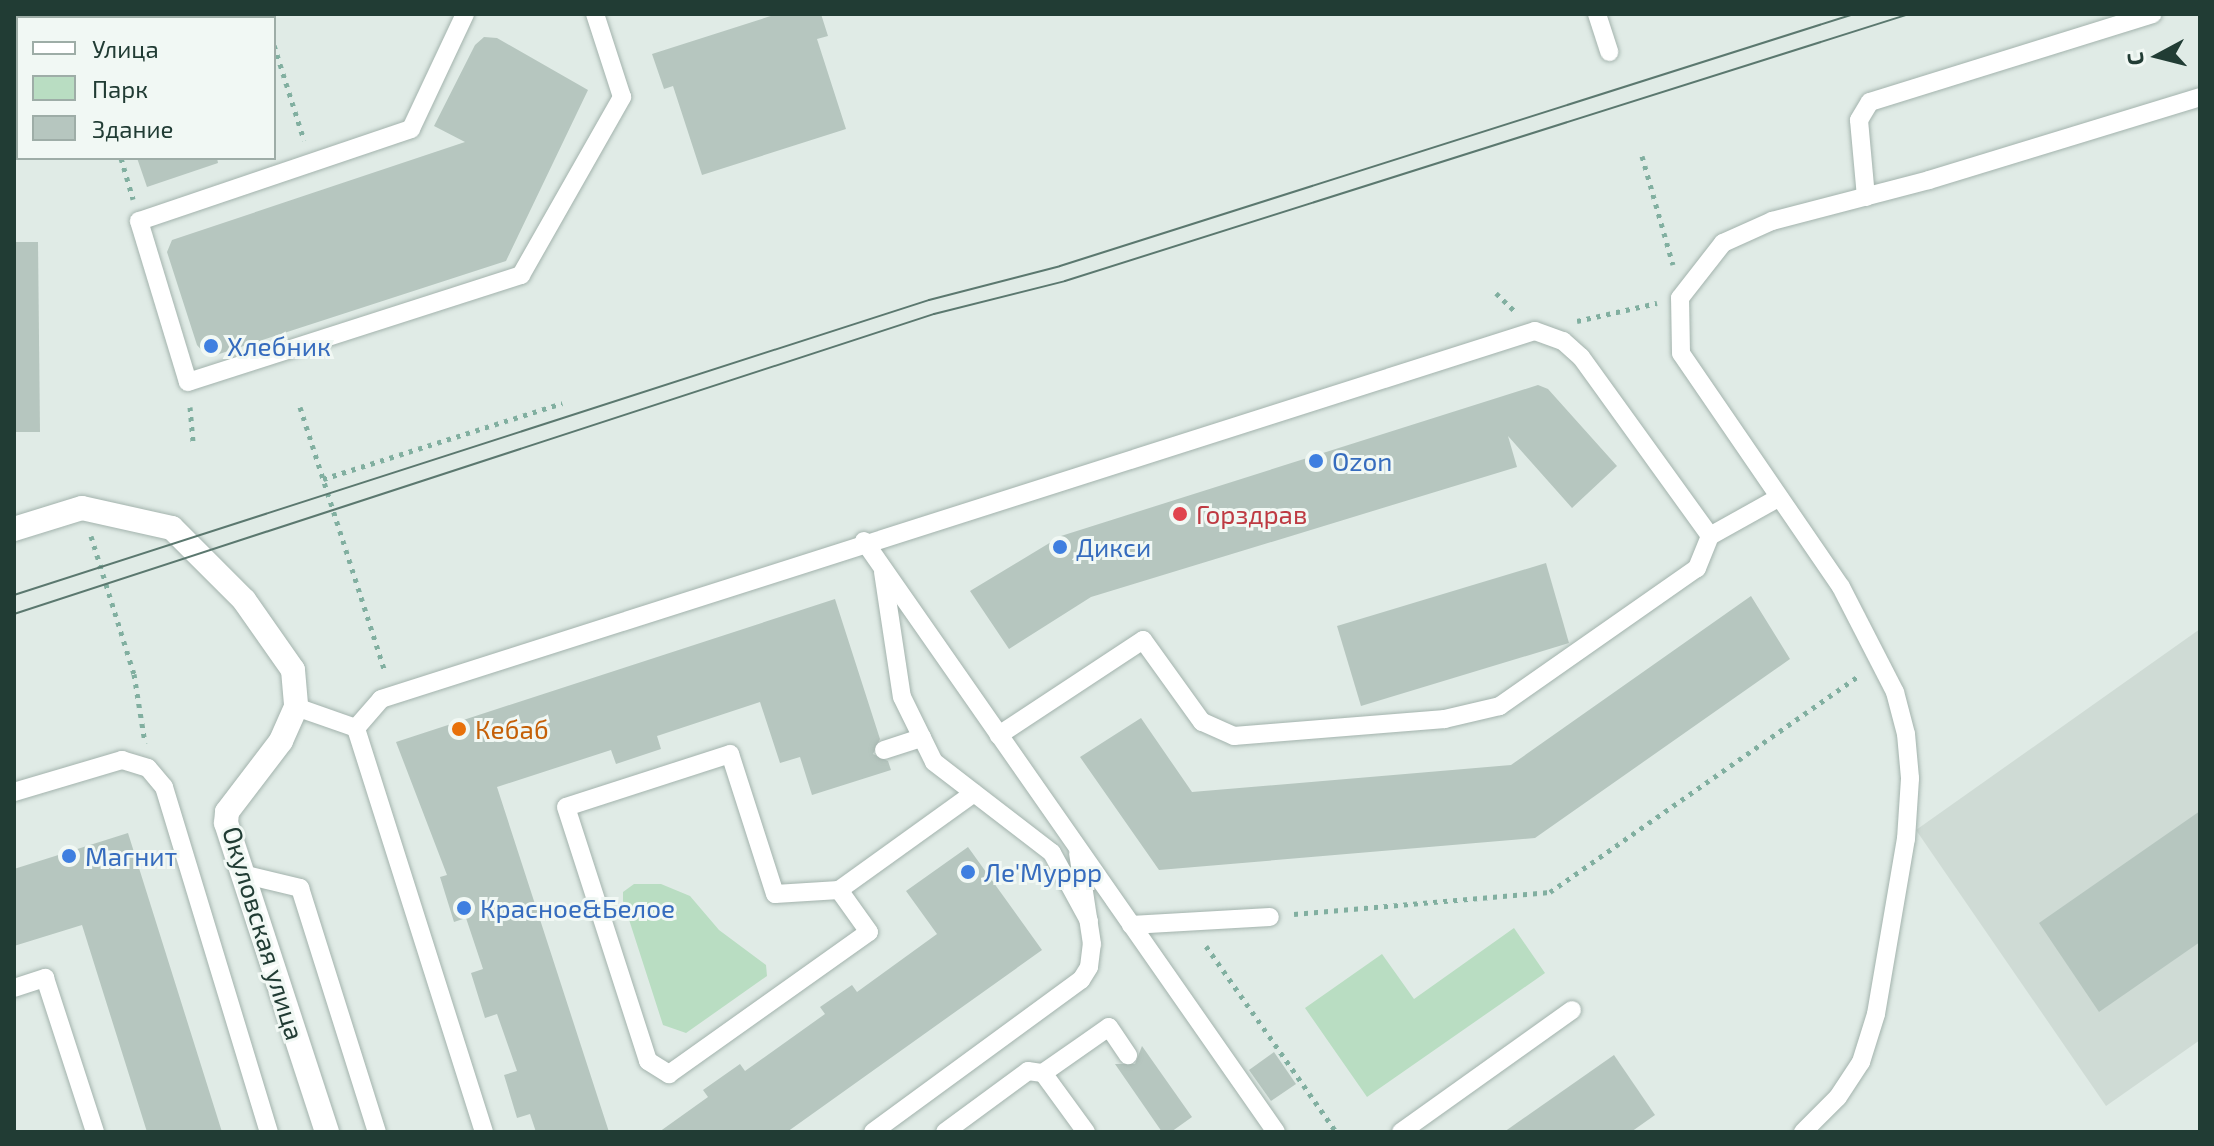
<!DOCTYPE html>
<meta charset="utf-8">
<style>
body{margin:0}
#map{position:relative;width:2214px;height:1146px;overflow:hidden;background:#e0ebe6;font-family:"Exo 2",sans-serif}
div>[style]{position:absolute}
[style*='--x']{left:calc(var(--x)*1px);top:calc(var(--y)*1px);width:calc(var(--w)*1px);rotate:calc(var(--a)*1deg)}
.built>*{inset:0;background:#cfdbd5}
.green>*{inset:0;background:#b9ddc2}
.building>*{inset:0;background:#b6c6bf}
.path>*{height:5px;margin-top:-2.5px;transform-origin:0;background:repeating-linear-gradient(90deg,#81afa0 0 4px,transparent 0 10px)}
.roads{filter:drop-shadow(0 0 2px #a3b3ad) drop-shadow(0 0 2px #a3b3ad)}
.service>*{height:18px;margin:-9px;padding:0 9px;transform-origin:9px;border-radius:9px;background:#fff}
.minor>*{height:24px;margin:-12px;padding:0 12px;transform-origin:12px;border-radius:12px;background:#fff}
.tram>*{height:2px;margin:-1px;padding:0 1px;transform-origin:1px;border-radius:1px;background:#5b786f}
.dots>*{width:22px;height:22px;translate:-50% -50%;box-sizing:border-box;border:4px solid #f1f8f4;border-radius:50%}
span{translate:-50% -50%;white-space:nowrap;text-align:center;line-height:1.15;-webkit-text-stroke:6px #f1f8f4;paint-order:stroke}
.shop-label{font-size:26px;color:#366cbe}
.left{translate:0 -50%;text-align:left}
.health-label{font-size:26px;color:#be3a42}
.food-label{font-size:26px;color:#c56008}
.street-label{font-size:26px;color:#213c34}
.frame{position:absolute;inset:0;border:16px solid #213c34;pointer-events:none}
.legend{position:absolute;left:16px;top:16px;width:260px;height:144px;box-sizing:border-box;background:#f1f8f4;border:2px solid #9eada7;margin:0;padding:10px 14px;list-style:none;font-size:24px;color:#213c34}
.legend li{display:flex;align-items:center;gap:16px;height:40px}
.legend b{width:40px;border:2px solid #9eada7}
.north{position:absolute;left:2118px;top:16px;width:80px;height:80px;-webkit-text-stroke:6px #f1f8f4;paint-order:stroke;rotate:263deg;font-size:22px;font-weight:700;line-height:32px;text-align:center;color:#213c34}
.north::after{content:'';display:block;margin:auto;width:28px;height:36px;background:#213c34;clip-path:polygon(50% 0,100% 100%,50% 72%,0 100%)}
</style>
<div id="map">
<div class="built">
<div style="clip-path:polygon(2200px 629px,2200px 1040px,2106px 1106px,1916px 830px)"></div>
</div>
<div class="green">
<div style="clip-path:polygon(634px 884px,661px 884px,690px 896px,719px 930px,766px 965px,767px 976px,686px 1033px,663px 1025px,623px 901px,623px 892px)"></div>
<div style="clip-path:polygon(1514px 928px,1545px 973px,1367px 1097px,1305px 1008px,1382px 954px,1414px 999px)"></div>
</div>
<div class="building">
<div style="clip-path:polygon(777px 14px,821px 14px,828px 36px,817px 39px,846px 129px,702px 175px,673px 86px,664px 89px,652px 54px)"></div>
<div style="clip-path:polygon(484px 37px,497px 38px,588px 90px,506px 261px,213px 356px,205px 354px,197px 345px,167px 252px,172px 240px,465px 142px,434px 126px,475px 45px)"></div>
<div style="clip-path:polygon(137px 158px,217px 158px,218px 163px,147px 187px)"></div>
<div style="clip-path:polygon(14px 242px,38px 242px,40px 432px,14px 432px)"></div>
<div style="clip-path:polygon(1538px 385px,1548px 389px,1617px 466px,1572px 508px,1508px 436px,1517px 467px,1091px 597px,1009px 649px,970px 591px,1061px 536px)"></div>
<div style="clip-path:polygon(1546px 563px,1569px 643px,1361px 706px,1337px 626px)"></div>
<div style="clip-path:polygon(1751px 596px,1790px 659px,1535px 838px,1159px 870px,1080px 757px,1141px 718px,1192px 792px,1511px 765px)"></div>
<div style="clip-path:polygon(835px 599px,880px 739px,873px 754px,888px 761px,891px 770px,812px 795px,800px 757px,780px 763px,760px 702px,657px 736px,661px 749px,616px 764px,611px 750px,497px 787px,609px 1132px,536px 1132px,530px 1114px,517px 1118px,504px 1075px,517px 1071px,497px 1014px,485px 1018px,471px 973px,483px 969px,466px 918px,454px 922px,440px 877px,447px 875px,396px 742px)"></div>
<div style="clip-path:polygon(2200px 811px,2200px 942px,2099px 1012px,2039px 923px)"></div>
<div style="clip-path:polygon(128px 833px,222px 1132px,147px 1132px,82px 925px,14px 946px,14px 869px)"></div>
<div style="clip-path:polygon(968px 847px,1042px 950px,787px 1132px,659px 1132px,708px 1097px,703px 1090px,740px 1064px,745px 1071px,825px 1014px,820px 1007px,852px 985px,857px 992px,937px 934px,906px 891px)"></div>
<div style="clip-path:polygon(1142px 1046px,1192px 1117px,1171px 1132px,1162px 1132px,1115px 1064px,1135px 1064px)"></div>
<div style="clip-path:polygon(1274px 1052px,1296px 1084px,1271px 1101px,1249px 1070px)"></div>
<div style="clip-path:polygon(1614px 1055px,1655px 1115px,1631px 1132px,1504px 1132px)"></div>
</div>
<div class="path">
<div style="--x:264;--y:14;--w:4;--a:76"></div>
<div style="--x:274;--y:45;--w:100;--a:72.5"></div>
<div style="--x:1642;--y:156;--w:113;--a:74.1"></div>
<div style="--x:121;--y:158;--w:43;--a:73.7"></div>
<div style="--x:1496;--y:293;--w:28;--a:44"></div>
<div style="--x:1577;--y:321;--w:82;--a:-12.7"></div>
<div style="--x:190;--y:407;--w:35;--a:85"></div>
<div style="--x:300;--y:407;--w:277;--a:72.2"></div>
<div style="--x:323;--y:479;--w:251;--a:-17.6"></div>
<div style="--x:91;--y:536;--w:145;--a:72.7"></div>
<div style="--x:134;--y:674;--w:70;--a:80.9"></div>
<div style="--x:1294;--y:914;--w:257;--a:-4.9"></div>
<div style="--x:1550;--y:892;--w:377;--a:-35"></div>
<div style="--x:1206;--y:946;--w:227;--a:55"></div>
</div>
<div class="roads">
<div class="service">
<div style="--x:465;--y:14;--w:127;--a:115.2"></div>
<div style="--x:411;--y:129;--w:287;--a:161.3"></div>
<div style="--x:139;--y:221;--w:168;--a:73.1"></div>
<div style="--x:188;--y:382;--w:350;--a:-17.8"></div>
<div style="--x:521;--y:275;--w:205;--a:-60.4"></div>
<div style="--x:622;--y:97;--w:87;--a:-108"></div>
<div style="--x:1597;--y:14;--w:40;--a:72"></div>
<div style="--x:40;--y:18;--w:12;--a:-20"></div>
<div style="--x:14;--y:27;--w:4;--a:-14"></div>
<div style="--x:1866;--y:197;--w:77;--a:-95.2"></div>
<div style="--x:1859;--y:120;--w:21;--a:-59"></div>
<div style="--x:1870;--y:102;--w:296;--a:-17.3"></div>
<div style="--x:1710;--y:536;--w:78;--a:-29.2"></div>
<div style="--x:864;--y:541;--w:720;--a:55.12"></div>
<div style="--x:883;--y:572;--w:126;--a:81.4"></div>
<div style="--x:902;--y:697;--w:72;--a:63.8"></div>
<div style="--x:934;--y:762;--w:149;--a:37.6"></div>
<div style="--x:1052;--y:853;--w:77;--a:61.4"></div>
<div style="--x:296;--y:707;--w:64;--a:19.3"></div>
<div style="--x:884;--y:750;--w:40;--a:-18"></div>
<div style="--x:14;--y:792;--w:113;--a:-16.5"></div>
<div style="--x:122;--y:760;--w:27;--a:17"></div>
<div style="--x:148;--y:768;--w:25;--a:50"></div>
<div style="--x:164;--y:787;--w:361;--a:73.1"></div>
<div style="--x:242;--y:874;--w:60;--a:13.6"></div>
<div style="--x:300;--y:888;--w:256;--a:72.5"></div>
<div style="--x:839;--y:890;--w:64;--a:176.4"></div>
<div style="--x:775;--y:894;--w:147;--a:-107.8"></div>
<div style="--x:730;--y:754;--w:172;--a:162.1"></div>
<div style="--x:566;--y:807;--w:267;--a:72.1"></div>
<div style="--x:648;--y:1061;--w:25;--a:32"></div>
<div style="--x:669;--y:1074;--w:245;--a:-35.4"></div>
<div style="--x:869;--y:932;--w:52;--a:-125.5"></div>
<div style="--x:839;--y:890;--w:166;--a:-35.7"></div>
<div style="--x:1131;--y:925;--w:139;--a:-3.3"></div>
<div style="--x:14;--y:988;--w:33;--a:-18"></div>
<div style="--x:45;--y:978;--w:162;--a:72"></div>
<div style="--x:1043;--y:1073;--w:80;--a:-34.9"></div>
<div style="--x:1109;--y:1027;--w:34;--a:56"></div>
<div style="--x:484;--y:1132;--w:424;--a:-107.6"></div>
<div style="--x:356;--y:728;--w:38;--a:-49"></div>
<div style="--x:381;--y:699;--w:1211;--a:-17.69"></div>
<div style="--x:1535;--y:331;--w:30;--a:20"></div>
<div style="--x:1563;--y:341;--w:24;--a:42"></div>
<div style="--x:1581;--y:357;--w:221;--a:54.2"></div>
<div style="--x:1710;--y:536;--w:35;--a:112"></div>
<div style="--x:1697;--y:568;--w:241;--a:145"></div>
<div style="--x:1500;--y:706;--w:57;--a:166.7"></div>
<div style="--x:1445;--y:719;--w:212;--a:175.4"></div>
<div style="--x:1234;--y:736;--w:35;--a:-156"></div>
<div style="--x:1202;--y:722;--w:101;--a:-125.7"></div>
<div style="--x:1143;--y:640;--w:173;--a:146.6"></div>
<div style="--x:873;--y:1132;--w:258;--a:-36.2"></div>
<div style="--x:1081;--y:980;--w:15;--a:-58"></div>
<div style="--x:1089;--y:967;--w:23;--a:-83"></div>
<div style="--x:1092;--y:944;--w:92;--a:-98.7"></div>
<div style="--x:945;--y:1132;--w:103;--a:-36.3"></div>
<div style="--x:1028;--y:1071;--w:15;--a:8"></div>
<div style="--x:1043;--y:1073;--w:73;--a:53.9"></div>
<div style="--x:1401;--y:1132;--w:210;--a:-35.5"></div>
<div style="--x:1803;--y:1132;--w:49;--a:-45"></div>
<div style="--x:1838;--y:1097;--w:42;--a:-56.7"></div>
<div style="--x:1861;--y:1062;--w:50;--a:-72.6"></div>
<div style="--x:1876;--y:1014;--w:178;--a:-80.3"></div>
<div style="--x:1906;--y:839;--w:61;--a:-86.2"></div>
<div style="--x:1910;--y:778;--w:44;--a:-95.2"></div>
<div style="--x:1906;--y:734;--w:43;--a:-104.7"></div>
<div style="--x:1895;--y:692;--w:118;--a:-117.2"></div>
<div style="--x:1841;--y:587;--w:283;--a:-124.4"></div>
<div style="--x:1681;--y:353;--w:55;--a:-91"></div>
<div style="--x:1680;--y:298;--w:70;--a:-52"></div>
<div style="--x:1723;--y:243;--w:54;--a:-24.2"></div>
<div style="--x:1772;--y:221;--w:162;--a:-14.6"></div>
<div style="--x:1929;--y:180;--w:283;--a:-17"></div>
</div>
<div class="minor">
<div style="--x:14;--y:529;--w:71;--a:-17.2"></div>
<div style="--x:82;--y:508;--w:92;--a:12.5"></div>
<div style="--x:172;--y:528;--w:102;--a:45"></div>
<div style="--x:244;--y:600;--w:85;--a:55"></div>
<div style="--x:293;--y:670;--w:37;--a:85"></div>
<div style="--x:296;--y:707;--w:37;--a:114"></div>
<div style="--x:281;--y:741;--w:89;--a:127.3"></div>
<div style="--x:227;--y:812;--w:11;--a:95"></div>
<div style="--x:226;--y:823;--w:325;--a:71.9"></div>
</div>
</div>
<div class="tram">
<div style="--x:14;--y:595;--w:961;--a:-17.87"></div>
<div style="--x:929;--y:300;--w:135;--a:-14.5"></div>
<div style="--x:1060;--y:266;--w:833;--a:-17.61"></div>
<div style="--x:14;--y:614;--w:968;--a:-18.06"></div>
<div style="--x:934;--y:314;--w:135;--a:-14.1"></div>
<div style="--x:1065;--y:281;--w:885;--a:-17.55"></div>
</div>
<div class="dots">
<div style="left:211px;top:346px;background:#3f7fe0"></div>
<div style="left:1316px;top:461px;background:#3f7fe0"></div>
<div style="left:1180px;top:514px;background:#e0444e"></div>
<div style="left:1060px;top:547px;background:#3f7fe0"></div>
<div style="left:459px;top:729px;background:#e8710a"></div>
<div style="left:69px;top:856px;background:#3f7fe0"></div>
<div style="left:968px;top:872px;background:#3f7fe0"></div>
<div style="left:464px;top:908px;background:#3f7fe0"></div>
</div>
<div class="shop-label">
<span class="left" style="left:227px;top:346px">Хлебник</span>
<span class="left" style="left:1332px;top:461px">Ozon</span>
<span class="left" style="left:1076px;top:547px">Дикси</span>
<span class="left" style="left:85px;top:856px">Магнит</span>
<span class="left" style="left:984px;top:872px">Ле'Муррр</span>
<span class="left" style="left:480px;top:908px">Красное&amp;Белое</span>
</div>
<div class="health-label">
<span class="left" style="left:1196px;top:514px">Горздрав</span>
</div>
<div class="food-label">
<span class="left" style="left:475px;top:729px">Кебаб</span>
</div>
<div class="street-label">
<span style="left:264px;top:933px;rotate:73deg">Окуловская улица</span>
</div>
<div class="frame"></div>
<ul class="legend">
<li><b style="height:10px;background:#fff"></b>Улица</li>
<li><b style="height:22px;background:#b9ddc2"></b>Парк</li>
<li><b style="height:22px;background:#b6c6bf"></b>Здание</li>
</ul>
<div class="north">С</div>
</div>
